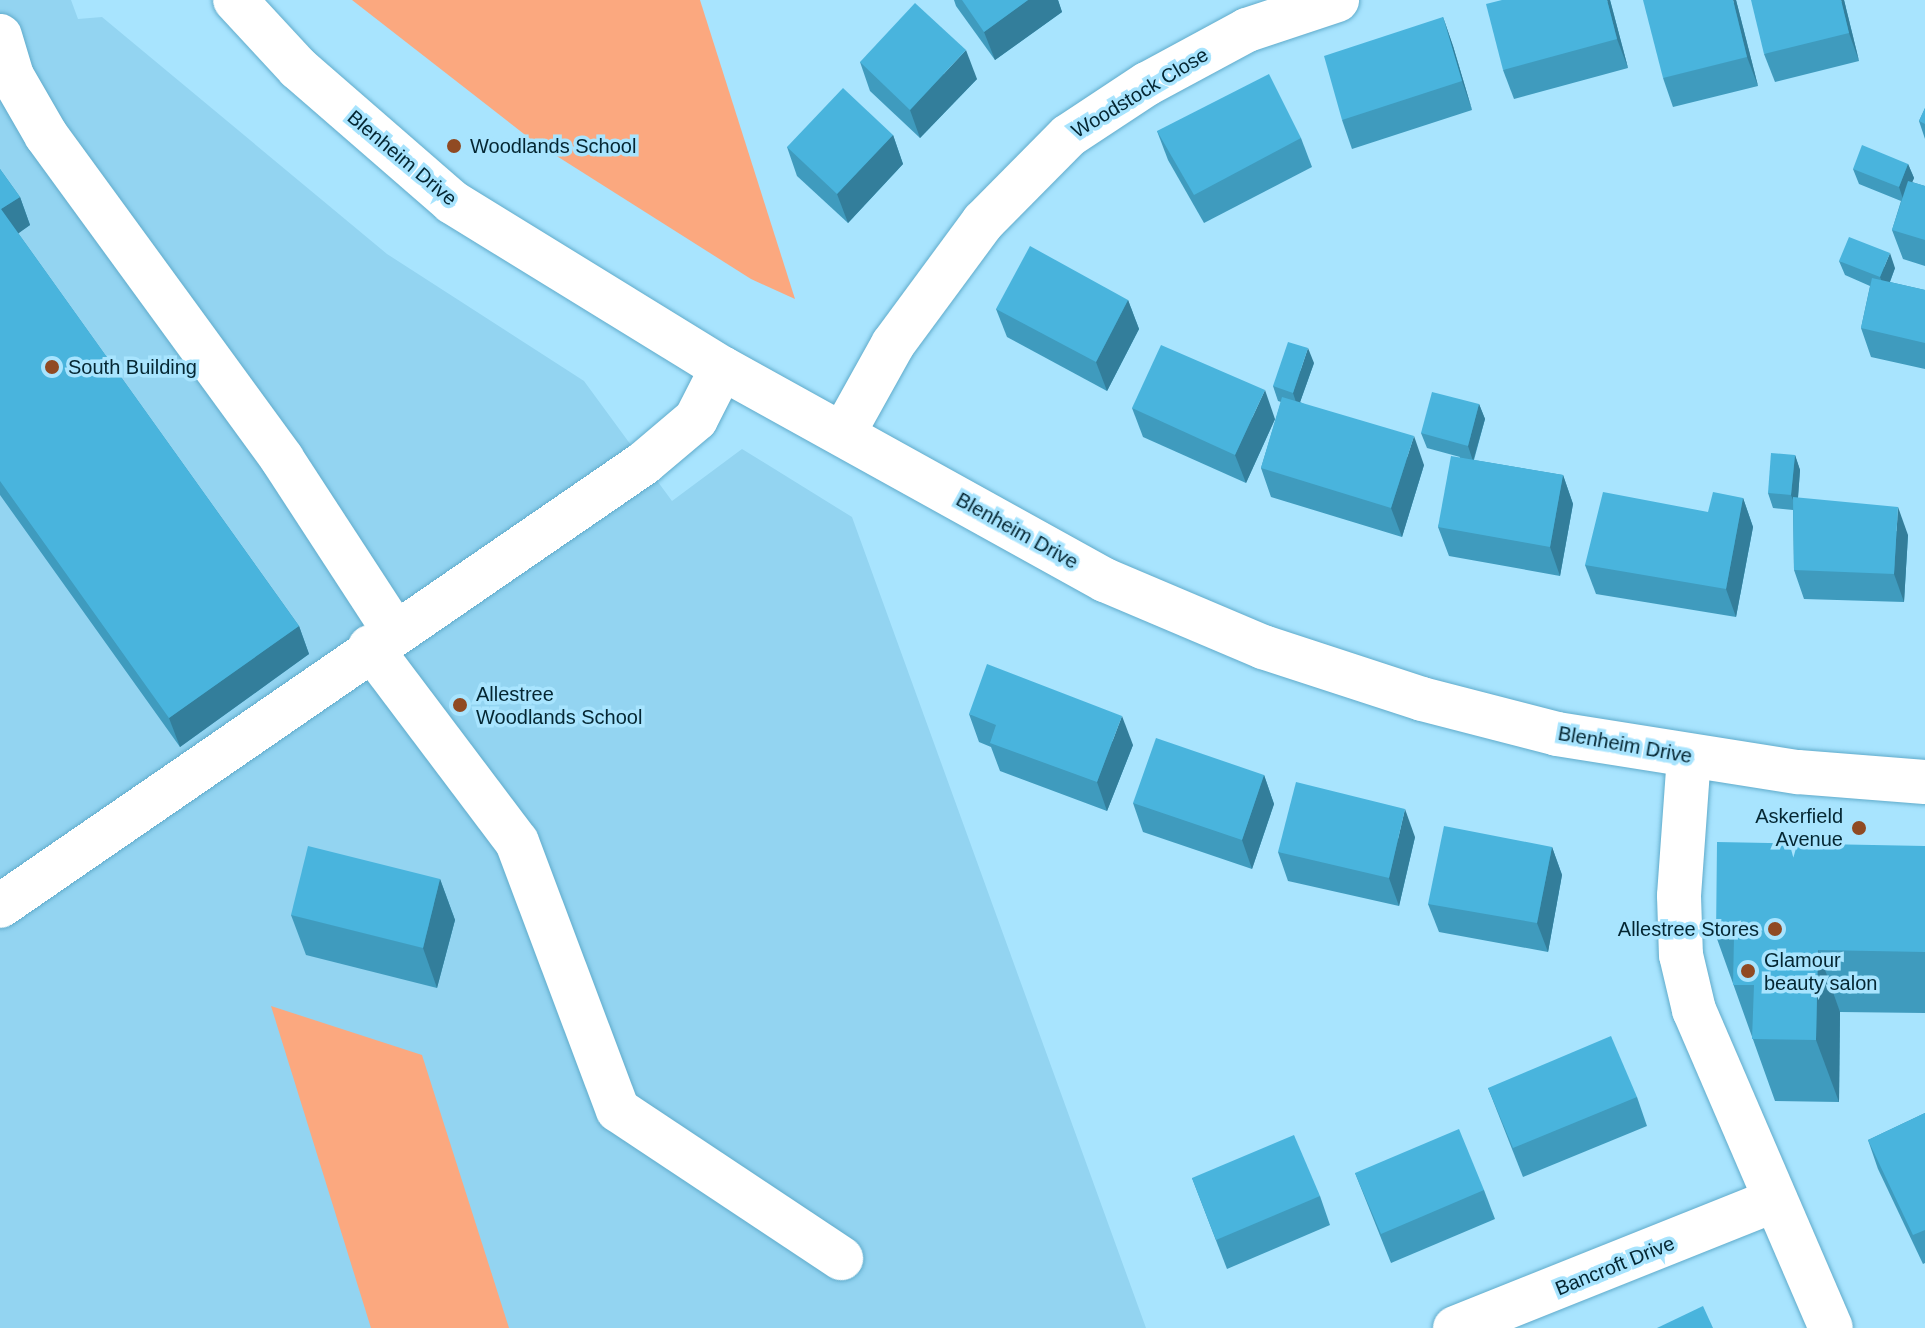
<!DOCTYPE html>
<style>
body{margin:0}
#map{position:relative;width:1925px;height:1328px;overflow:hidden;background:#a8e4fe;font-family:Helvetica,sans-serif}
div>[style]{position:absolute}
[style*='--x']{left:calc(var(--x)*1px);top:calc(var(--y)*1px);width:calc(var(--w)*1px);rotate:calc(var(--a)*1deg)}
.built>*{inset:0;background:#93d4f1}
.green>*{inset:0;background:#fba87f}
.roads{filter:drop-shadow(0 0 2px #60abcb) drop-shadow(0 0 2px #60abcb)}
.minor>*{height:44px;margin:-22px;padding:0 22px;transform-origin:22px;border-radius:22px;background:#fff}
.wall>*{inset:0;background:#3f9bbe}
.shaded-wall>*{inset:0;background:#337e9b}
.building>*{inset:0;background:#49b4dd}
.dots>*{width:22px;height:22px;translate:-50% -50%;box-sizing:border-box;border:4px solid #a8e4fe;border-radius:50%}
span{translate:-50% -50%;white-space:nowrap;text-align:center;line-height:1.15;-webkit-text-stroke:7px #a8e4fe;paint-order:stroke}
.street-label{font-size:20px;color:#042632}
.poi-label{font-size:20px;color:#042632}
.left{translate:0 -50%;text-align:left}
.right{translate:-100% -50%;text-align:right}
</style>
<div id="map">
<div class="built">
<div style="clip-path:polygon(0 0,71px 0,78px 19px,102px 17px,387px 254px,584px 381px,672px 501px,742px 449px,852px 517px,1146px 1328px,0 1328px)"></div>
</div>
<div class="green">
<div style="clip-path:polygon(352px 0,700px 0,795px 299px,751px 279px,533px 141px)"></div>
<div style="clip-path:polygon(271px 1006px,422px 1055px,509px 1328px,371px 1328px)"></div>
</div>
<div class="roads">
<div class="minor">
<div style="--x:235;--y:0;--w:93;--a:47.2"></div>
<div style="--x:298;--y:68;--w:204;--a:41"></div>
<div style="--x:452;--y:202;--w:317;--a:31.6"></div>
<div style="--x:722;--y:368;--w:438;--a:29"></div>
<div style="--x:1105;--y:580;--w:172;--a:23"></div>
<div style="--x:1263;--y:647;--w:167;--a:18.1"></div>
<div style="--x:1422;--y:699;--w:139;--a:14.5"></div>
<div style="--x:1557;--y:734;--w:244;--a:9"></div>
<div style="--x:1798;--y:772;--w:127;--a:4.5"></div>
<div style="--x:0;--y:36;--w:42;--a:73.3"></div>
<div style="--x:12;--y:76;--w:68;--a:60"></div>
<div style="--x:46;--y:135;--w:401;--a:53.9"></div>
<div style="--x:282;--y:459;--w:205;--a:56.9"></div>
<div style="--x:843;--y:434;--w:103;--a:-60.9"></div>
<div style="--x:893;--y:344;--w:152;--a:-53.6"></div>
<div style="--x:983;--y:222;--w:121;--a:-45.3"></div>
<div style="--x:1068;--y:136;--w:95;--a:-33.4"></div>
<div style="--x:1147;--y:84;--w:114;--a:-28.4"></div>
<div style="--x:1247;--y:30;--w:95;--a:-18.4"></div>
<div style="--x:370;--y:647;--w:244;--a:53"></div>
<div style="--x:517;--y:842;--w:286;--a:69.4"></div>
<div style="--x:618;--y:1110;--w:268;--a:33.6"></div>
<div style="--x:1689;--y:756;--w:140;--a:94.1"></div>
<div style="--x:1679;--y:896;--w:59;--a:88.1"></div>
<div style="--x:1681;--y:955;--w:57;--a:76.7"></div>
<div style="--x:1694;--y:1010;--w:346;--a:66.7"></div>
<div style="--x:0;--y:906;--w:782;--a:-34.52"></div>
<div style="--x:644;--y:463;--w:68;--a:-40.2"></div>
<div style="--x:696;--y:419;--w:57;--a:-63"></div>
<div style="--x:1455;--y:1328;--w:342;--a:-21.8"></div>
</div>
</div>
<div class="wall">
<div style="clip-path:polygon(954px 0,1058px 0,1062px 12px,995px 60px,956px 6px)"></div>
<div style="clip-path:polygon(1610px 0,1628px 68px,1514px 99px,1503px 70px)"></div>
<div style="clip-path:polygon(1736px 0,1758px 86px,1673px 107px,1663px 78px)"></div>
<div style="clip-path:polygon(1844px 0,1859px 61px,1775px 82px,1764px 54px)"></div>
<div style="clip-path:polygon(1443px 17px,1453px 46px,1472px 110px,1352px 149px,1342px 120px)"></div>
<div style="clip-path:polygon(860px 62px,977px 79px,920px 138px,870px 91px)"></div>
<div style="clip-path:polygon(1925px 108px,1925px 139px,1919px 121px)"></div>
<div style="clip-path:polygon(1157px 131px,1301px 138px,1312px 167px,1204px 223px,1168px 160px)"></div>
<div style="clip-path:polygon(893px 135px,903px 164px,848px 223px,797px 176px,787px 147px)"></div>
<div style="clip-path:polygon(1908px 164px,1914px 178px,1912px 182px,1925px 186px,1925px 266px,1903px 259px,1892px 230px,1901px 201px,1859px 184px,1853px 169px)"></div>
<div style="clip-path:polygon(0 169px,20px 197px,30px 225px,18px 233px,299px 626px,309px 654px,180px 747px,0 495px)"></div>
<div style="clip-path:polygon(1839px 261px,1895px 268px,1890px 282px,1925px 290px,1925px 369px,1871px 357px,1861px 328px,1870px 286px,1845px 275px)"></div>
<div style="clip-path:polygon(1128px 300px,1139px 329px,1107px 391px,1007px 337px,996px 309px)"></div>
<div style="clip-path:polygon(1314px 363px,1300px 402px,1424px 465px,1402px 537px,1271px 497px,1261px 468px,1281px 402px,1278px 401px,1273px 386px)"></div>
<div style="clip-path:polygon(1479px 404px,1485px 419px,1474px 460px,1563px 475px,1573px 504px,1560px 576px,1449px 556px,1438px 527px,1460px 457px,1427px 448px,1421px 433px)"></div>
<div style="clip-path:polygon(1132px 408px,1275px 419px,1246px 483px,1143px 437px)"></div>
<div style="clip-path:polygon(1795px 455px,1800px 470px,1798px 498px,1908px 535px,1904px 602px,1804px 599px,1794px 570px,1793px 510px,1773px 508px,1768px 493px)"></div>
<div style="clip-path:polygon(1743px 498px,1753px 527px,1736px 617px,1596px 594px,1585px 565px)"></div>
<div style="clip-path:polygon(969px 714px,1133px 745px,1107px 811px,1000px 771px,991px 747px,979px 742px)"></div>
<div style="clip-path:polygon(1264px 775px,1274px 804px,1252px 869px,1143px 832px,1133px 803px)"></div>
<div style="clip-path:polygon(1415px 837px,1399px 906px,1288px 881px,1278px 852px)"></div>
<div style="clip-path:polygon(1925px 846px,1925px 1013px,1840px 1012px,1839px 1102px,1775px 1101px,1716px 936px)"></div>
<div style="clip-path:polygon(1552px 847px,1562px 875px,1548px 952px,1439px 932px,1428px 904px)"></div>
<div style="clip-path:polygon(440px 879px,455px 920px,437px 988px,306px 955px,291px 915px)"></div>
<div style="clip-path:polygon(1488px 1088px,1637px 1097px,1647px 1126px,1523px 1177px)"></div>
<div style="clip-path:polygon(1925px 1113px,1925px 1263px,1923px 1264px,1878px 1169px,1868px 1140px)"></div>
<div style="clip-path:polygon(1355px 1173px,1484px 1190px,1495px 1219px,1391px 1263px)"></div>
<div style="clip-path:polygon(1192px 1178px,1320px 1196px,1330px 1225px,1227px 1269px)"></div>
</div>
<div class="shaded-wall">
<div style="clip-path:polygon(1028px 0,1058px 0,1062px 12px,995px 60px,984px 32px)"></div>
<div style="clip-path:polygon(1607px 0,1610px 0,1628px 68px,1617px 39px)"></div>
<div style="clip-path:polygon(1733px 0,1736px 0,1758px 86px,1747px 57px)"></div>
<div style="clip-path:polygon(1841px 0,1844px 0,1859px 61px,1849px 33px)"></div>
<div style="clip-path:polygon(1443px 17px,1453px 46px,1472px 110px,1462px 81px)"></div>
<div style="clip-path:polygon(966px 50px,977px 79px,920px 138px,910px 110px)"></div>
<div style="clip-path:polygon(893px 135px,903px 164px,848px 223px,837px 194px)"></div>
<div style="clip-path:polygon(1908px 164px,1914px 178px,1904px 202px,1899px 187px)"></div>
<div style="clip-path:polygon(20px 197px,30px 225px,12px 238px,1px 209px)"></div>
<div style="clip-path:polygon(1890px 253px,1895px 268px,1886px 292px,1880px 277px)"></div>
<div style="clip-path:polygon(1128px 300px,1139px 329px,1107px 391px,1096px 362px)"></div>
<div style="clip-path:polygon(1308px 348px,1314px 363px,1298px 408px,1293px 393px)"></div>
<div style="clip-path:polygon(1265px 390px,1275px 419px,1246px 483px,1235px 455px)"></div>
<div style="clip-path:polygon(1479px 404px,1485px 419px,1473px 461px,1468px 446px)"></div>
<div style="clip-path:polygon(1414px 436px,1424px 465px,1402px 537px,1391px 508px)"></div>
<div style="clip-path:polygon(1795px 455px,1800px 470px,1797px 510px,1791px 495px)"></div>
<div style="clip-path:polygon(1563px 475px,1573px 504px,1560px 576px,1550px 547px)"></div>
<div style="clip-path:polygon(1743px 498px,1753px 527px,1736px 617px,1726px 589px)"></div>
<div style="clip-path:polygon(1898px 507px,1908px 535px,1904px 602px,1894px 574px)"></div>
<div style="clip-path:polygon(299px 626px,309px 654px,180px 747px,169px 718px)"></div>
<div style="clip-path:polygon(1122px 716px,1133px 745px,1107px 811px,1097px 782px)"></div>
<div style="clip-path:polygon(1264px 775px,1274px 804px,1252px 869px,1242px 840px)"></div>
<div style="clip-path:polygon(1405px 809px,1415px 837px,1399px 906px,1389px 878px)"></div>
<div style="clip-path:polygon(1552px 847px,1562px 875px,1548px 952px,1537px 923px)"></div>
<div style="clip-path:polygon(440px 879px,455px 920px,437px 988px,423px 948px)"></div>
<div style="clip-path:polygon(1818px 950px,1840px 1012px,1839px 1102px,1816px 1040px)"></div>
</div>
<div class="building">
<div style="clip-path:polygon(962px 0,1028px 0,984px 32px)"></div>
<div style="clip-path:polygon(1502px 0,1607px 0,1617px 39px,1503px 70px,1486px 4px)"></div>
<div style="clip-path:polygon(1643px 0,1733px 0,1747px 57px,1663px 78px)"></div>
<div style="clip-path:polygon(1751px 0,1841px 0,1849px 33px,1764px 54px)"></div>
<div style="clip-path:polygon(915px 3px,966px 50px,910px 110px,860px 62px)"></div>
<div style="clip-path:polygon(1443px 17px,1462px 81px,1342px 120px,1324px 56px)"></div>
<div style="clip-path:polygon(1269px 74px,1301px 138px,1194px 195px,1157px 131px)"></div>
<div style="clip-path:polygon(843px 88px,893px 135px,837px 194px,787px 147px)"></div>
<div style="clip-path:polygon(1925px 108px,1925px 124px,1919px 121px)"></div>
<div style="clip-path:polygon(1862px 145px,1908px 164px,1899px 187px,1853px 169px)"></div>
<div style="clip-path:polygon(0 169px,20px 197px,1px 209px,299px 626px,169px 718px,0 481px)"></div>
<div style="clip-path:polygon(1908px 181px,1925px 186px,1925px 240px,1892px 230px)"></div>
<div style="clip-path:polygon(1849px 237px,1890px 253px,1880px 277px,1839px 261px)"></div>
<div style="clip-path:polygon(1030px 246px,1128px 300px,1096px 362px,996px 309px)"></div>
<div style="clip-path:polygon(1872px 278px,1925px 290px,1925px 343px,1861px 328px)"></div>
<div style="clip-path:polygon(1288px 342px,1308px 348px,1293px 393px,1273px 386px)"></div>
<div style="clip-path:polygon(1161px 345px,1265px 390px,1235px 455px,1132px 408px)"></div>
<div style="clip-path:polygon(1432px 392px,1479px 404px,1468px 446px,1421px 433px)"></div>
<div style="clip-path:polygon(1282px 397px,1414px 436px,1391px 508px,1261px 468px)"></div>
<div style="clip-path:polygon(1771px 453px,1795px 455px,1791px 495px,1768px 493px)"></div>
<div style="clip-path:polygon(1451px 456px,1563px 475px,1550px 547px,1438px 527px)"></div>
<div style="clip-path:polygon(1603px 492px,1708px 512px,1713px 492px,1743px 498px,1726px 589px,1585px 565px)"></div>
<div style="clip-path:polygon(1793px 497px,1898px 507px,1894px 574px,1794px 570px)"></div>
<div style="clip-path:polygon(987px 664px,1122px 716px,1097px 782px,990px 743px,996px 725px,969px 714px)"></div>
<div style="clip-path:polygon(1156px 738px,1264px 775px,1242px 840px,1133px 803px)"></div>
<div style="clip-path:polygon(1296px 782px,1405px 809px,1389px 878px,1278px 852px)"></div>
<div style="clip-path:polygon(1444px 826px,1552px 847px,1537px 923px,1428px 904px)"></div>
<div style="clip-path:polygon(1717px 842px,1925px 846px,1925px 952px,1818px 950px,1816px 1040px,1752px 1039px,1754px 985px,1733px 985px,1734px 936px,1716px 936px)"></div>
<div style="clip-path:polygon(308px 846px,440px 879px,423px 948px,291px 915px)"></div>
<div style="clip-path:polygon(1611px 1036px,1637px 1097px,1513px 1148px,1488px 1088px)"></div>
<div style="clip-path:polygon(1925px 1113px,1925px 1230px,1913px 1235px,1868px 1140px)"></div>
<div style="clip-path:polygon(1459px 1129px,1484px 1190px,1381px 1234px,1355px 1173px)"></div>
<div style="clip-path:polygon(1294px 1135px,1320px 1196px,1216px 1240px,1192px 1178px)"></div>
<div style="clip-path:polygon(1703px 1306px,1713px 1328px,1657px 1328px)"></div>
</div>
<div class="dots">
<div style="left:454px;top:146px;background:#904a23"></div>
<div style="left:52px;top:367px;background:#904a23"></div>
<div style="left:460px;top:705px;background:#904a23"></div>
<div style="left:1859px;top:828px;background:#904a23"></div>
<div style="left:1775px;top:929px;background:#904a23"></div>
<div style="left:1748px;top:971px;background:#904a23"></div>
</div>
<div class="street-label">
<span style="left:1140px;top:93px;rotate:-31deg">Woodstock Close</span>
<span style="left:402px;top:158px;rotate:40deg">Blenheim Drive</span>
<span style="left:1017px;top:531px;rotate:29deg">Blenheim Drive</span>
<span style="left:1625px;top:745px;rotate:10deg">Blenheim Drive</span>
<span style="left:1615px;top:1266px;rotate:-22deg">Bancroft Drive</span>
</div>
<div class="poi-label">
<span class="left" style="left:470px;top:146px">Woodlands School</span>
<span class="left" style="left:68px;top:367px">South Building</span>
<span class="left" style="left:476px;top:706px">Allestree<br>Woodlands School</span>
<span class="right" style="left:1843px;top:828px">Askerfield<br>Avenue</span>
<span class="right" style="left:1759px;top:929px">Allestree Stores</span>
<span class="left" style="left:1764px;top:972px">Glamour<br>beauty salon</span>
</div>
</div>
